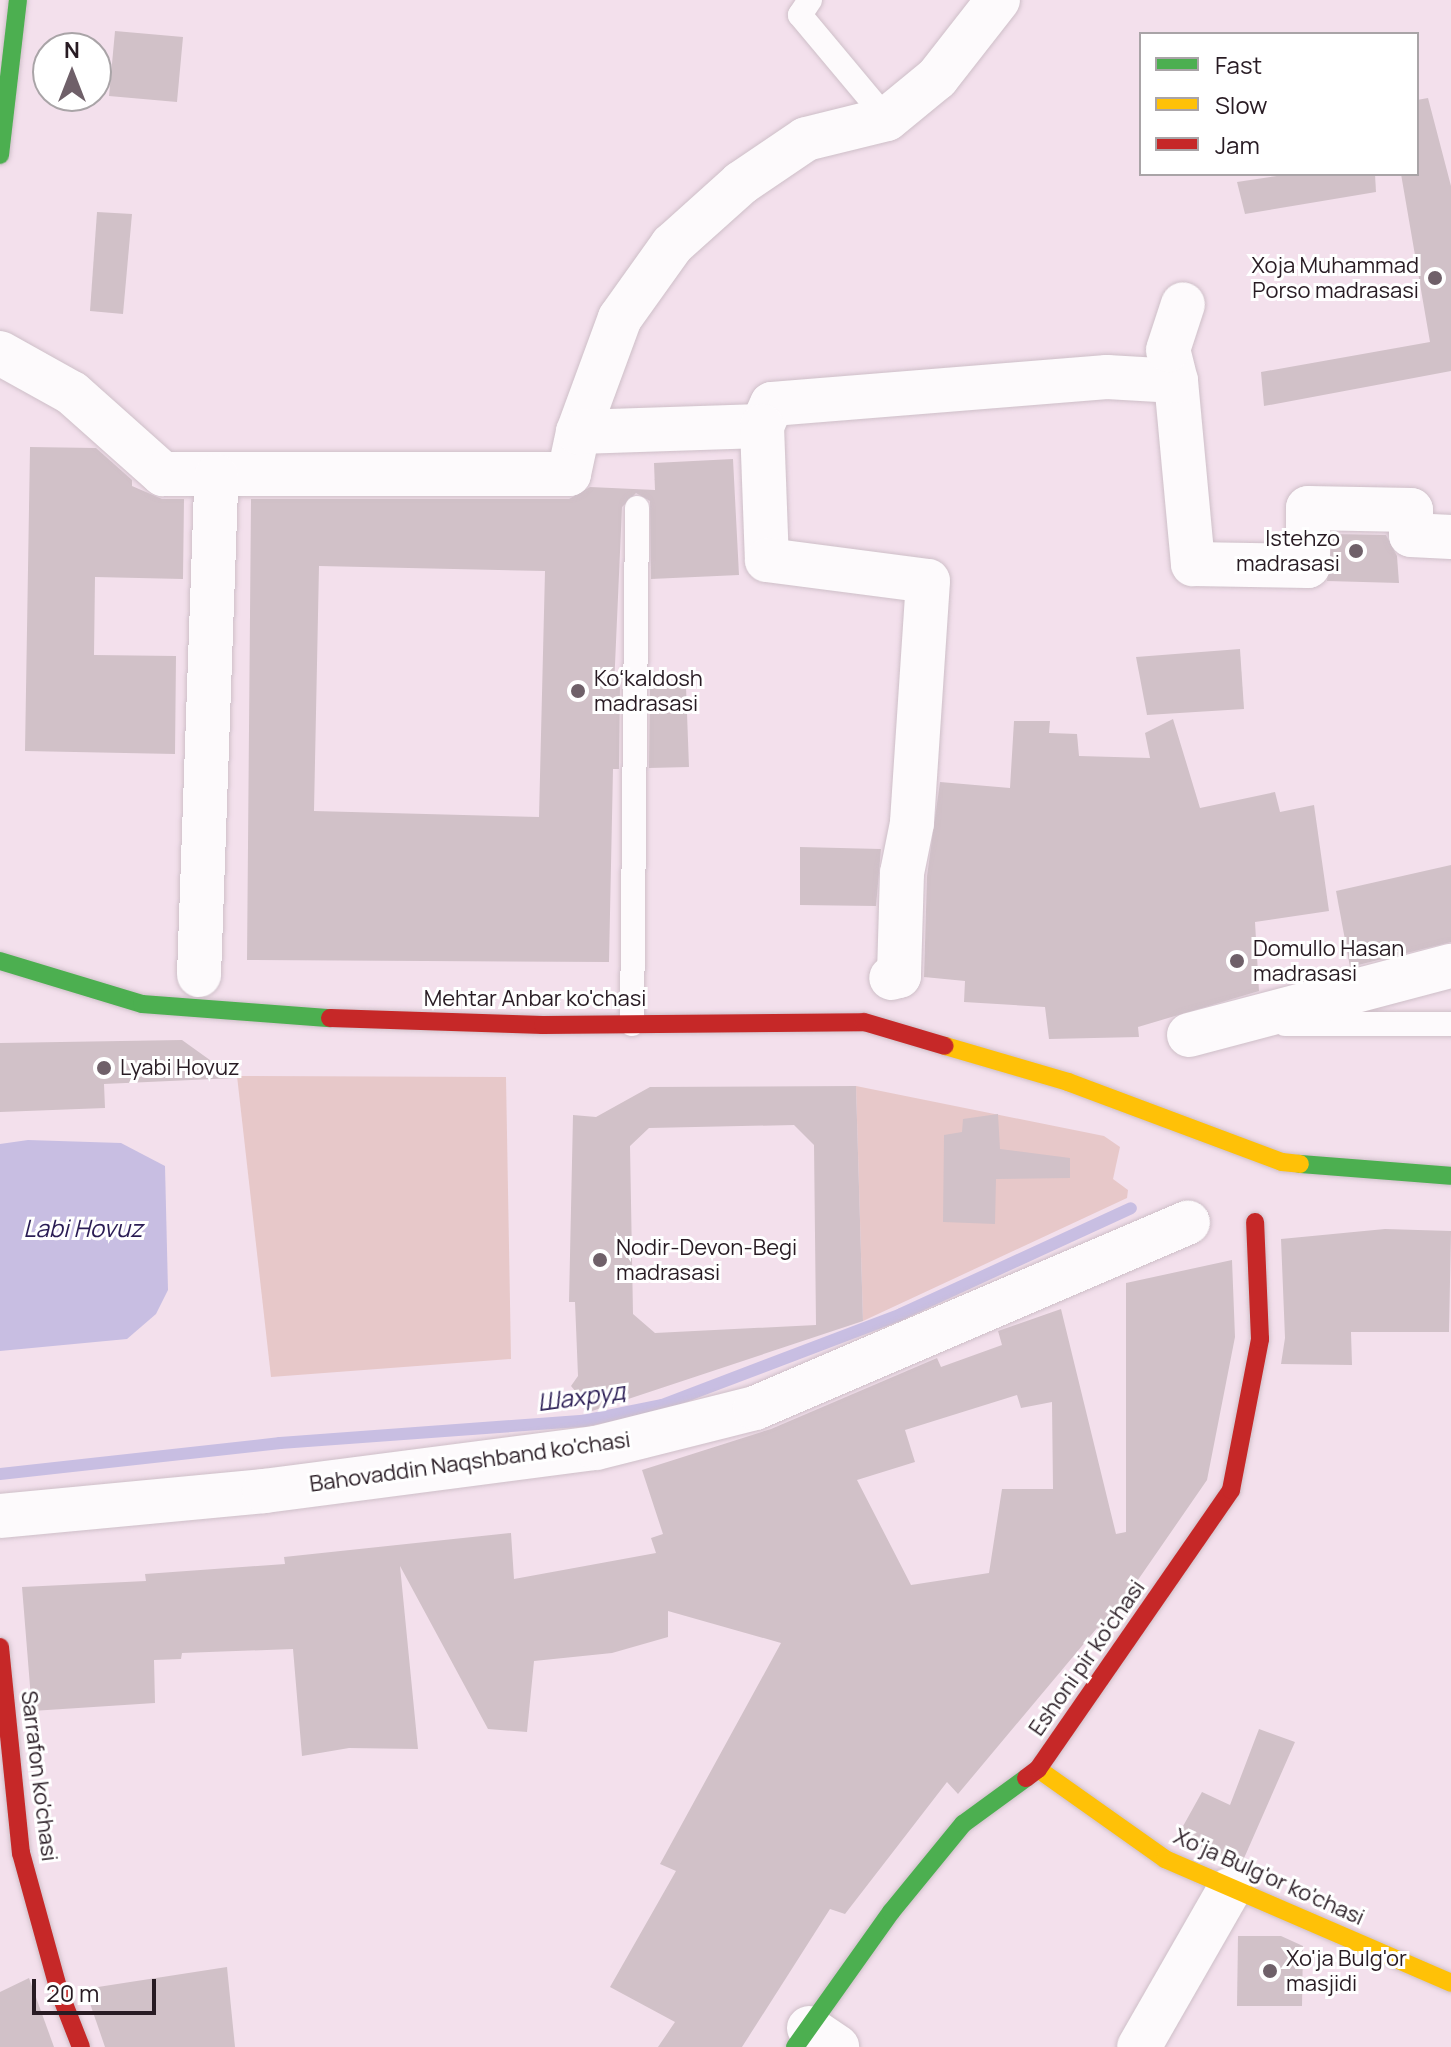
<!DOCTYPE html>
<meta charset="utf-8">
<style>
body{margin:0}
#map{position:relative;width:1451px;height:2047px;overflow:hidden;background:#f3e0ec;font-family:Manrope,sans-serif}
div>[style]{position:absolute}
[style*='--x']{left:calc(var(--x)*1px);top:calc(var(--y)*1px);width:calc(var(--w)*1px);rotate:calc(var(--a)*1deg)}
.green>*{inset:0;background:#e7c8c9}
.water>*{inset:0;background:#c8bee2}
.stream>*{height:12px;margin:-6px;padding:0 6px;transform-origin:6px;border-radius:6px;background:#c8bee2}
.building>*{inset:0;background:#d1c1c8}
.roads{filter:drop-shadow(0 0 2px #cebfc8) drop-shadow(0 0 2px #cebfc8)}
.lane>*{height:24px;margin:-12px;padding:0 12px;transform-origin:12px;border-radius:12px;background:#fdfafc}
.street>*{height:44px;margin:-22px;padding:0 22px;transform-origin:22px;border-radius:22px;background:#fdfafc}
.fast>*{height:18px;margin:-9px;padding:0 9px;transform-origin:9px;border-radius:9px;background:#4caf50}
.slow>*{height:18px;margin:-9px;padding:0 9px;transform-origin:9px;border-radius:9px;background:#ffc107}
.jam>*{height:18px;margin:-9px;padding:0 9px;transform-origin:9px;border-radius:9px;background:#c62828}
.dots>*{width:22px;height:22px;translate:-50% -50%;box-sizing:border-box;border:4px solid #fff;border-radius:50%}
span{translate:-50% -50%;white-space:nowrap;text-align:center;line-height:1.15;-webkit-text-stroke:6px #fff;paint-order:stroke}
.poi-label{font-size:22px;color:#281b23}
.right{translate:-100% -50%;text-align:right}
.left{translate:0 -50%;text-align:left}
.street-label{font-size:22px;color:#281b23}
.water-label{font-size:24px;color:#2a1c54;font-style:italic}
.legend{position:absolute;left:1139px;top:32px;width:280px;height:144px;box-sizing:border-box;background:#fff;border:2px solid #a9a4a7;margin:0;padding:10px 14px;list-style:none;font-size:24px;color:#281b23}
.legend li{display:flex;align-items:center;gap:16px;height:40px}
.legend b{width:40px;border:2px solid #a9a4a7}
.north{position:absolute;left:32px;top:32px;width:80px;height:80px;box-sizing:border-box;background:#fff;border:2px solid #a9a4a7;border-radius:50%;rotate:0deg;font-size:22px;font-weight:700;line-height:32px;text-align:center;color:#281b23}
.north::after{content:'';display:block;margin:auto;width:28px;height:36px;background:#6f6069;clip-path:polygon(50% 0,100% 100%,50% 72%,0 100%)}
.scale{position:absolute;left:32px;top:1979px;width:124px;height:36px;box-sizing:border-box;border:4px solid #281b23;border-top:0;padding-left:10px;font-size:24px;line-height:28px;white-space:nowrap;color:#281b23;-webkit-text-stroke:6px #fff;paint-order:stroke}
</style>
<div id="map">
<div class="green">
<div style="clip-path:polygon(237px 1076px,506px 1077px,511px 1359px,271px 1377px)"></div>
<div style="clip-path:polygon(856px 1086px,1104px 1136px,1120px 1147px,1113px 1179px,1128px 1190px,1127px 1198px,863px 1321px)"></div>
</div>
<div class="water">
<div style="clip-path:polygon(28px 1140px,121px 1143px,165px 1166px,168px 1290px,156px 1314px,127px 1339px,0 1351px,0 1144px)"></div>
</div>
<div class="stream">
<div style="--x:0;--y:1474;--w:282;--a:-6.3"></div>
<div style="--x:280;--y:1443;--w:304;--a:-4.2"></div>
<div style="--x:583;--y:1421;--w:81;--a:-11.4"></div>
<div style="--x:662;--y:1405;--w:256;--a:-20.8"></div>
<div style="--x:901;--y:1314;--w:253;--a:-24.7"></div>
</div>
<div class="building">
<div style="clip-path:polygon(115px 31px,183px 37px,177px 102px,109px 96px)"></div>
<div style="clip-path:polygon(1428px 98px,1451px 186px,1451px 371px,1264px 406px,1261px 372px,1430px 342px,1401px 174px,1417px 174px,1417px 100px)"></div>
<div style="clip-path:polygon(1290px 174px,1375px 174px,1376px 192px,1245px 214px,1237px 182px)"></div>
<div style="clip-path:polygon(97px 212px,132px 214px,123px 314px,90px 311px)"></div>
<div style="clip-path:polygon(30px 447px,96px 448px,132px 480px,132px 486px,162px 499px,184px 499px,183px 579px,95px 577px,94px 655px,176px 656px,175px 754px,25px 751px)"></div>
<div style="clip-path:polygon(evenodd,733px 459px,739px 575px,651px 579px,650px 501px,636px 493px,622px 507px,614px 687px,620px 687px,619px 769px,613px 769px,609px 962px,247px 960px,251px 499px,569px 499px,590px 487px,655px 490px,654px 463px,733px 459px,319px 566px,545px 571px,539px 817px,314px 811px,319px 566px)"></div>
<div style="clip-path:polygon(1333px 534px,1386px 535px,1397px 556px,1399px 583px,1327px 581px)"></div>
<div style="clip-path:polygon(1240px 649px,1244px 709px,1147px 715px,1136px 657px)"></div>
<div style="clip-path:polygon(686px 686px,689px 767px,649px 768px,650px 687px)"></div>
<div style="clip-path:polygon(1173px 719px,1200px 808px,1275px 792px,1280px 812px,1314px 805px,1329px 911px,1255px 922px,1259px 991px,1138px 1027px,1139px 1037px,1049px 1039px,1045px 1007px,964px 1002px,965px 981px,924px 977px,927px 876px,940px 782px,1010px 788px,1014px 721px,1050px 721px,1049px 733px,1077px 734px,1079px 756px,1150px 758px,1145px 733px)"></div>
<div style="clip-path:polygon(800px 847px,881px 849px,876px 906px,800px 905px)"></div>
<div style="clip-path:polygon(1451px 865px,1451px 942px,1350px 967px,1336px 891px)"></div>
<div style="clip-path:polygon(182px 1040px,235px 1078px,104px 1084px,105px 1108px,0 1112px,0 1043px)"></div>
<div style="clip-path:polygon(evenodd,856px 1086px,863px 1321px,592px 1411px,571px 1386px,578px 1376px,575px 1302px,569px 1302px,573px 1115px,596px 1117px,650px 1087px,856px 1086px,794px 1125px,814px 1145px,816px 1325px,655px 1333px,633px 1314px,630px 1146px,649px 1128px,794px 1125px)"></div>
<div style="clip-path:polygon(998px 1114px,1000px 1149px,1070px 1158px,1070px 1178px,996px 1179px,995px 1224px,943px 1222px,944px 1135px,962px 1132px,963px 1119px)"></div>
<div style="clip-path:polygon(1385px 1229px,1451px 1231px,1449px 1332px,1351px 1332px,1352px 1365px,1281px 1364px,1285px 1338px,1281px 1239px)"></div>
<div style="clip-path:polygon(evenodd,1232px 1260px,1235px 1337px,1207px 1480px,1102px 1632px,1097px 1628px,958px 1794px,947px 1782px,845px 1914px,830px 1909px,742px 2047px,658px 2047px,675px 2022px,610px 1987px,676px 1871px,660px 1864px,781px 1643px,668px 1611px,668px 1637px,612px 1653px,534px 1661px,527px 1732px,488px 1729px,400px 1566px,418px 1749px,349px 1748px,302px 1756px,293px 1649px,182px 1653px,181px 1659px,154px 1660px,155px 1703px,32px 1711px,22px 1587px,146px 1581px,145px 1574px,285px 1564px,284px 1557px,511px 1533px,514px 1579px,656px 1553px,651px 1538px,663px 1534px,642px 1470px,771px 1429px,937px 1358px,941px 1367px,1002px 1345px,998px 1331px,1061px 1309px,1116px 1534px,1126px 1532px,1126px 1283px,1232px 1260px,1017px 1395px,1021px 1408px,1052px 1402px,1053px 1489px,1002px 1489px,989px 1573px,911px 1585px,857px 1480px,915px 1462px,905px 1430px,1017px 1395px)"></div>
<div style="clip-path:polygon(1259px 1729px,1295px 1742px,1241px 1865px,1177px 1837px,1202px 1792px,1230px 1805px)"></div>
<div style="clip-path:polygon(1238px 1936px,1281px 1936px,1303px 1946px,1302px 2006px,1237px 2006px)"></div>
<div style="clip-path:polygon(227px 1967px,235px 2047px,105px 2047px,85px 1989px)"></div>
<div style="clip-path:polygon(29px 1978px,54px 2047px,0 2047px,0 1992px)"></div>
</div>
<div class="roads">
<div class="lane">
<div style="--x:810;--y:0;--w:18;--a:124"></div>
<div style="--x:800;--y:15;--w:136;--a:50.1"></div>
<div style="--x:632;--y:1024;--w:516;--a:-89.44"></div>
<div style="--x:1285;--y:1024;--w:166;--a:0"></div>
</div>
<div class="street">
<div style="--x:0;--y:353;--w:82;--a:29.1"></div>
<div style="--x:72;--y:393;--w:122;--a:41.7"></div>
<div style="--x:163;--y:474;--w:406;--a:0"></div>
<div style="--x:569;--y:474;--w:43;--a:-77.9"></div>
<div style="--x:578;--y:432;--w:121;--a:-69.8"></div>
<div style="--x:620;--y:318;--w:90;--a:-54.5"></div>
<div style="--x:672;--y:245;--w:93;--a:-41.9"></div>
<div style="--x:741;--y:183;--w:78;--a:-34.1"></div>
<div style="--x:806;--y:139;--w:83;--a:-13.9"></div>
<div style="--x:887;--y:119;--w:65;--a:-39.4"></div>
<div style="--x:937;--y:78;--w:99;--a:-52"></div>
<div style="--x:1176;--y:381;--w:184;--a:84.7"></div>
<div style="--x:1193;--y:564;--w:115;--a:1"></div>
<div style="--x:1308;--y:566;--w:58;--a:-90"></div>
<div style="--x:1308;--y:508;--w:103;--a:1.1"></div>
<div style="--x:1411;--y:510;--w:25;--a:90"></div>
<div style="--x:1411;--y:535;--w:40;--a:2.9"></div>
<div style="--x:762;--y:426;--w:24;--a:-66"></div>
<div style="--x:772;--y:404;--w:336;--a:-4.6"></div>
<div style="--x:1107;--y:377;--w:69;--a:3.3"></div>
<div style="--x:1176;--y:381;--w:32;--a:-104"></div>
<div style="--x:1168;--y:350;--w:48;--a:-71.9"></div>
<div style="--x:578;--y:432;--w:184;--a:-1.9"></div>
<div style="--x:762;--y:426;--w:134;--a:87.9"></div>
<div style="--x:767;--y:560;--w:162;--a:7.4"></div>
<div style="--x:928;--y:581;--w:243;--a:93.8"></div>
<div style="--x:912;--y:823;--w:51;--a:101.3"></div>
<div style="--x:902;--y:873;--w:103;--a:91.7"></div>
<div style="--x:899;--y:976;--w:8;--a:166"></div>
<div style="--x:199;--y:975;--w:499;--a:-88"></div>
<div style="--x:1189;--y:1035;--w:271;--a:-14.8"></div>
<div style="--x:0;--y:1516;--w:265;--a:-5.4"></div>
<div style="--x:264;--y:1491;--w:335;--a:-7.4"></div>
<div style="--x:596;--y:1448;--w:164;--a:-14.1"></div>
<div style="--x:755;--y:1408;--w:471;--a:-23.2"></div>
<div style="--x:809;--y:2028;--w:34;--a:34"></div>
<div style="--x:1139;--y:2047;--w:181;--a:-60.2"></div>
</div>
<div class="fast">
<div style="--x:0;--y:155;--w:156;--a:-83.4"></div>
<div style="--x:0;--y:961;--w:148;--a:16.8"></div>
<div style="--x:142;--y:1004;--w:189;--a:4.3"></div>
<div style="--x:1300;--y:1164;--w:151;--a:4.5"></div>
<div style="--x:795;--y:2047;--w:166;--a:-54.6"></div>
<div style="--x:891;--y:1912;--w:114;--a:-50.7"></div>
<div style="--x:963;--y:1824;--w:78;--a:-36.1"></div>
</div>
<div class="slow">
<div style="--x:945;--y:1046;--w:128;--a:16.3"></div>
<div style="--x:1068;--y:1082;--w:228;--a:20.5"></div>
<div style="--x:1282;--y:1162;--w:18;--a:6"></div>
<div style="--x:1038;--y:1769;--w:156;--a:35.3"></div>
<div style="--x:1165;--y:1859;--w:312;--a:23.4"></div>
</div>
<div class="jam">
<div style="--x:330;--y:1018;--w:213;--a:1.9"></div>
<div style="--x:543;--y:1025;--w:321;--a:-0.5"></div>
<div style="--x:864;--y:1022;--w:84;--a:16.5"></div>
<div style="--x:0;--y:1647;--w:207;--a:84.2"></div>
<div style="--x:21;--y:1853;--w:143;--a:74.6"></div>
<div style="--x:59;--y:1991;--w:60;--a:68.6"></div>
<div style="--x:1026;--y:1778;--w:15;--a:-37"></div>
<div style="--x:1038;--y:1769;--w:339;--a:-55.3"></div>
<div style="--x:1231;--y:1490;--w:154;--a:-79.1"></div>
<div style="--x:1260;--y:1339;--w:117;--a:-92.4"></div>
</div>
</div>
<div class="dots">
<div style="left:1435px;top:278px;background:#6f6069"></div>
<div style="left:1356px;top:551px;background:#6f6069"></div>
<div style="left:578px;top:691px;background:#6f6069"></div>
<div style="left:1237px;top:961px;background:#6f6069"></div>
<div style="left:104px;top:1068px;background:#6f6069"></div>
<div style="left:600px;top:1260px;background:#6f6069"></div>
<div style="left:1270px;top:1971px;background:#6f6069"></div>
</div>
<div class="poi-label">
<span class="right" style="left:1419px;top:278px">Xoja Muhammad<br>Porso madrasasi</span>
<span class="right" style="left:1340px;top:551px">Istehzo<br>madrasasi</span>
<span class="left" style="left:594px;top:691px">Koʻkaldosh<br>madrasasi</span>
<span class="left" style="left:1253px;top:961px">Domullo Hasan<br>madrasasi</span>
<span class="left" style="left:120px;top:1068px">Lyabi Hovuz</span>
<span class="left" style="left:616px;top:1260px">Nodir-Devon-Begi<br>madrasasi</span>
<span class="left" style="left:1286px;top:1971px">Xo'ja Bulg'or<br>masjidi</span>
</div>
<div class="street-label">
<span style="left:535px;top:999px">Mehtar Anbar ko'chasi</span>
<span style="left:470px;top:1462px;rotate:-8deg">Bahovaddin Naqshband ko'chasi</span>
<span style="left:1087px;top:1658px;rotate:-55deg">Eshoni pir ko'chasi</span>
<span style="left:39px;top:1776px;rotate:83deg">Sarrafon ko'chasi</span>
<span style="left:1269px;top:1877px;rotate:24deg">Xo'ja Bulg'or ko'chasi</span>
</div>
<div class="water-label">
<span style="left:83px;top:1228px">Labi Hovuz</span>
<span style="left:581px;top:1396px;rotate:-8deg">Шахруд</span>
</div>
<ul class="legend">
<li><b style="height:10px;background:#4caf50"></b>Fast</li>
<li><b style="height:10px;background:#ffc107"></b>Slow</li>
<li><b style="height:10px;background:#c62828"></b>Jam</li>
</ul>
<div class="north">N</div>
<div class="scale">20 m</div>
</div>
